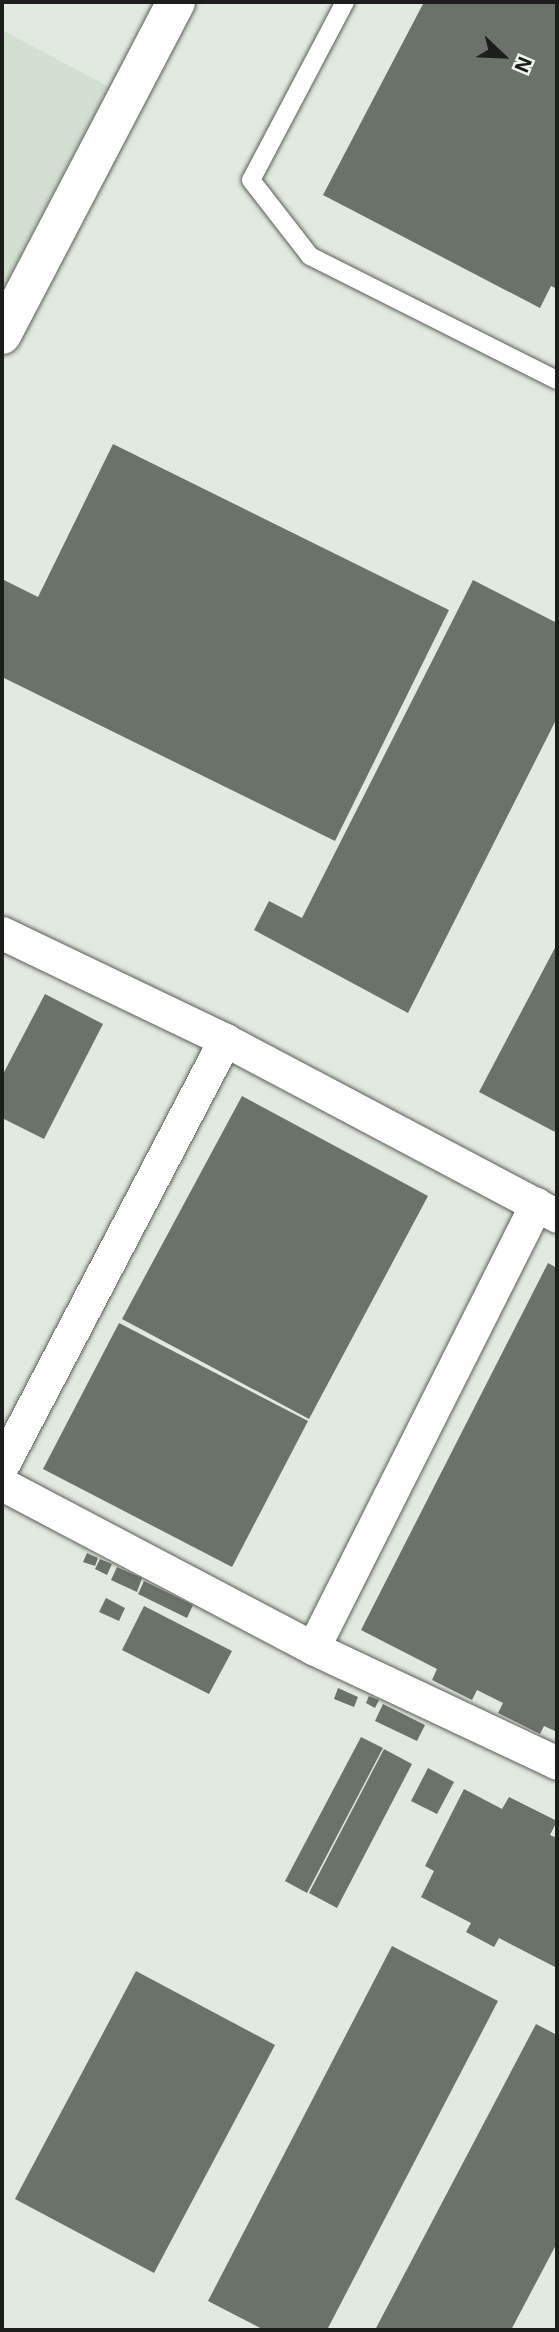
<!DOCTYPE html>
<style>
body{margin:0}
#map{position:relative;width:559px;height:2332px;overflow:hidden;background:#e2e9e0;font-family:Inter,sans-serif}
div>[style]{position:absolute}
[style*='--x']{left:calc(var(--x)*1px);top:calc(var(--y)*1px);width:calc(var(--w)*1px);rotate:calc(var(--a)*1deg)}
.built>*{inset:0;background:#d3dfd1}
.building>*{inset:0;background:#6b726a}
.roads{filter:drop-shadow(0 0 2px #595f58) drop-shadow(0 0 2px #595f58)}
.service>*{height:18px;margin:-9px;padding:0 9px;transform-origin:9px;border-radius:9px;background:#fff}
.minor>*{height:33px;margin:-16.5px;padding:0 16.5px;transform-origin:16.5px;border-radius:16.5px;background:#fff}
.tertiary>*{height:38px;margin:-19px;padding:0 19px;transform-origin:19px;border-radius:19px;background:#fff}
span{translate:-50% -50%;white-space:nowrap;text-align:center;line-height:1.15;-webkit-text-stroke:5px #eff6ed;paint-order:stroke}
.frame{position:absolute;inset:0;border:4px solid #1b1e1b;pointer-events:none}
.north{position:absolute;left:468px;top:21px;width:70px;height:70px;-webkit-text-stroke:5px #eff6ed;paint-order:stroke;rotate:113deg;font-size:19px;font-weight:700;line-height:28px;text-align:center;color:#1b1e1b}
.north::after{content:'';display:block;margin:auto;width:24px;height:32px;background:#1b1e1b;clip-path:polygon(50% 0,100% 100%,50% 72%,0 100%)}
</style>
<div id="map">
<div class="built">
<div style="clip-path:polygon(2px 30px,109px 87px,2px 289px)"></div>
</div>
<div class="building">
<div style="clip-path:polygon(424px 2px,557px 2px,557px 289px,551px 286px,540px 308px,323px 195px)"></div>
<div style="clip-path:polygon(113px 444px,449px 610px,335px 841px,2px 677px,2px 579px,38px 597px)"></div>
<div style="clip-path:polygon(473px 580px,557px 623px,557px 718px,408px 1013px,254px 930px,269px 901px,302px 918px)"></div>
<div style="clip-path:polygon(557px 944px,557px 1133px,479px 1092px)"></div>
<div style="clip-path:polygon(45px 994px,103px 1024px,44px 1139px,2px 1118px,2px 1076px)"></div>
<div style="clip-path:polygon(242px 1096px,428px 1196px,309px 1419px,122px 1319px)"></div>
<div style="clip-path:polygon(548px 1263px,557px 1268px,557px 1732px,544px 1726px,540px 1734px,498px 1713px,503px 1703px,477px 1690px,472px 1700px,432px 1680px,437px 1669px,361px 1630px)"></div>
<div style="clip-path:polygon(119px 1323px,308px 1421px,232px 1567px,43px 1469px)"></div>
<div style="clip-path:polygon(87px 1553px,98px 1558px,95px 1566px,83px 1562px)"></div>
<div style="clip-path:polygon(100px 1559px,112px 1564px,107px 1575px,95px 1569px)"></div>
<div style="clip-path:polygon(117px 1567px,142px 1578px,137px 1592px,111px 1580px)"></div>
<div style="clip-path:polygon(144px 1581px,193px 1605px,187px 1618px,138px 1594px)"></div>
<div style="clip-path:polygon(106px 1598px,125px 1608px,119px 1621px,99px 1612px)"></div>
<div style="clip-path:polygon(144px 1606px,232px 1651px,209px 1694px,122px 1650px)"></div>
<div style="clip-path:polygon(338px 1688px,358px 1697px,354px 1707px,334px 1699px)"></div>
<div style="clip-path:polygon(369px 1696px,379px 1700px,375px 1708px,366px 1703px)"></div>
<div style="clip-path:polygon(383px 1704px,425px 1725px,417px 1741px,375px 1721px)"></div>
<div style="clip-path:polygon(361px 1737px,383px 1748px,307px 1893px,285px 1881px)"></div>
<div style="clip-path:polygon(384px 1749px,412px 1764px,337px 1908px,309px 1893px)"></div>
<div style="clip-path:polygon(428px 1768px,454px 1782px,437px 1814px,411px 1801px)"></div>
<div style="clip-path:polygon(464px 1789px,502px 1809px,509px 1797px,557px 1821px,550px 1835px,557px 1838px,557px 1968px,499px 1938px,494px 1947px,466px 1932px,471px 1923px,421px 1897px,434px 1871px,425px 1866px)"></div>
<div style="clip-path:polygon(392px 1946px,498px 2001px,327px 2330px,264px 2330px,208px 2301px)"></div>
<div style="clip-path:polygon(136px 1971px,275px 2045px,154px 2273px,15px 2199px)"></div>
<div style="clip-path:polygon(536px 2024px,557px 2035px,557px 2243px,511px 2330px,375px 2330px)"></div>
</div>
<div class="roads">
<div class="service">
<div style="--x:345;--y:2;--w:201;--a:117.8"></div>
<div style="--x:251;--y:180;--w:96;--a:52.2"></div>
<div style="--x:310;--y:256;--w:276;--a:26.7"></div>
</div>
<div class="minor">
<div style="--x:2;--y:933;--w:247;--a:25.6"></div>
<div style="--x:225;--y:1040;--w:376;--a:27.9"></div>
<div style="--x:2;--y:1466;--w:481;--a:-62.4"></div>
<div style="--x:2;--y:1484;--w:352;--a:27.8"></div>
<div style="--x:313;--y:1648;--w:270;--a:25.2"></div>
<div style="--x:313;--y:1648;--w:497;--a:-63.3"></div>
</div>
<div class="tertiary">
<div style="--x:2;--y:335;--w:376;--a:-62.4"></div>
</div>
</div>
<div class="frame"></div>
<div class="north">N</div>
</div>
